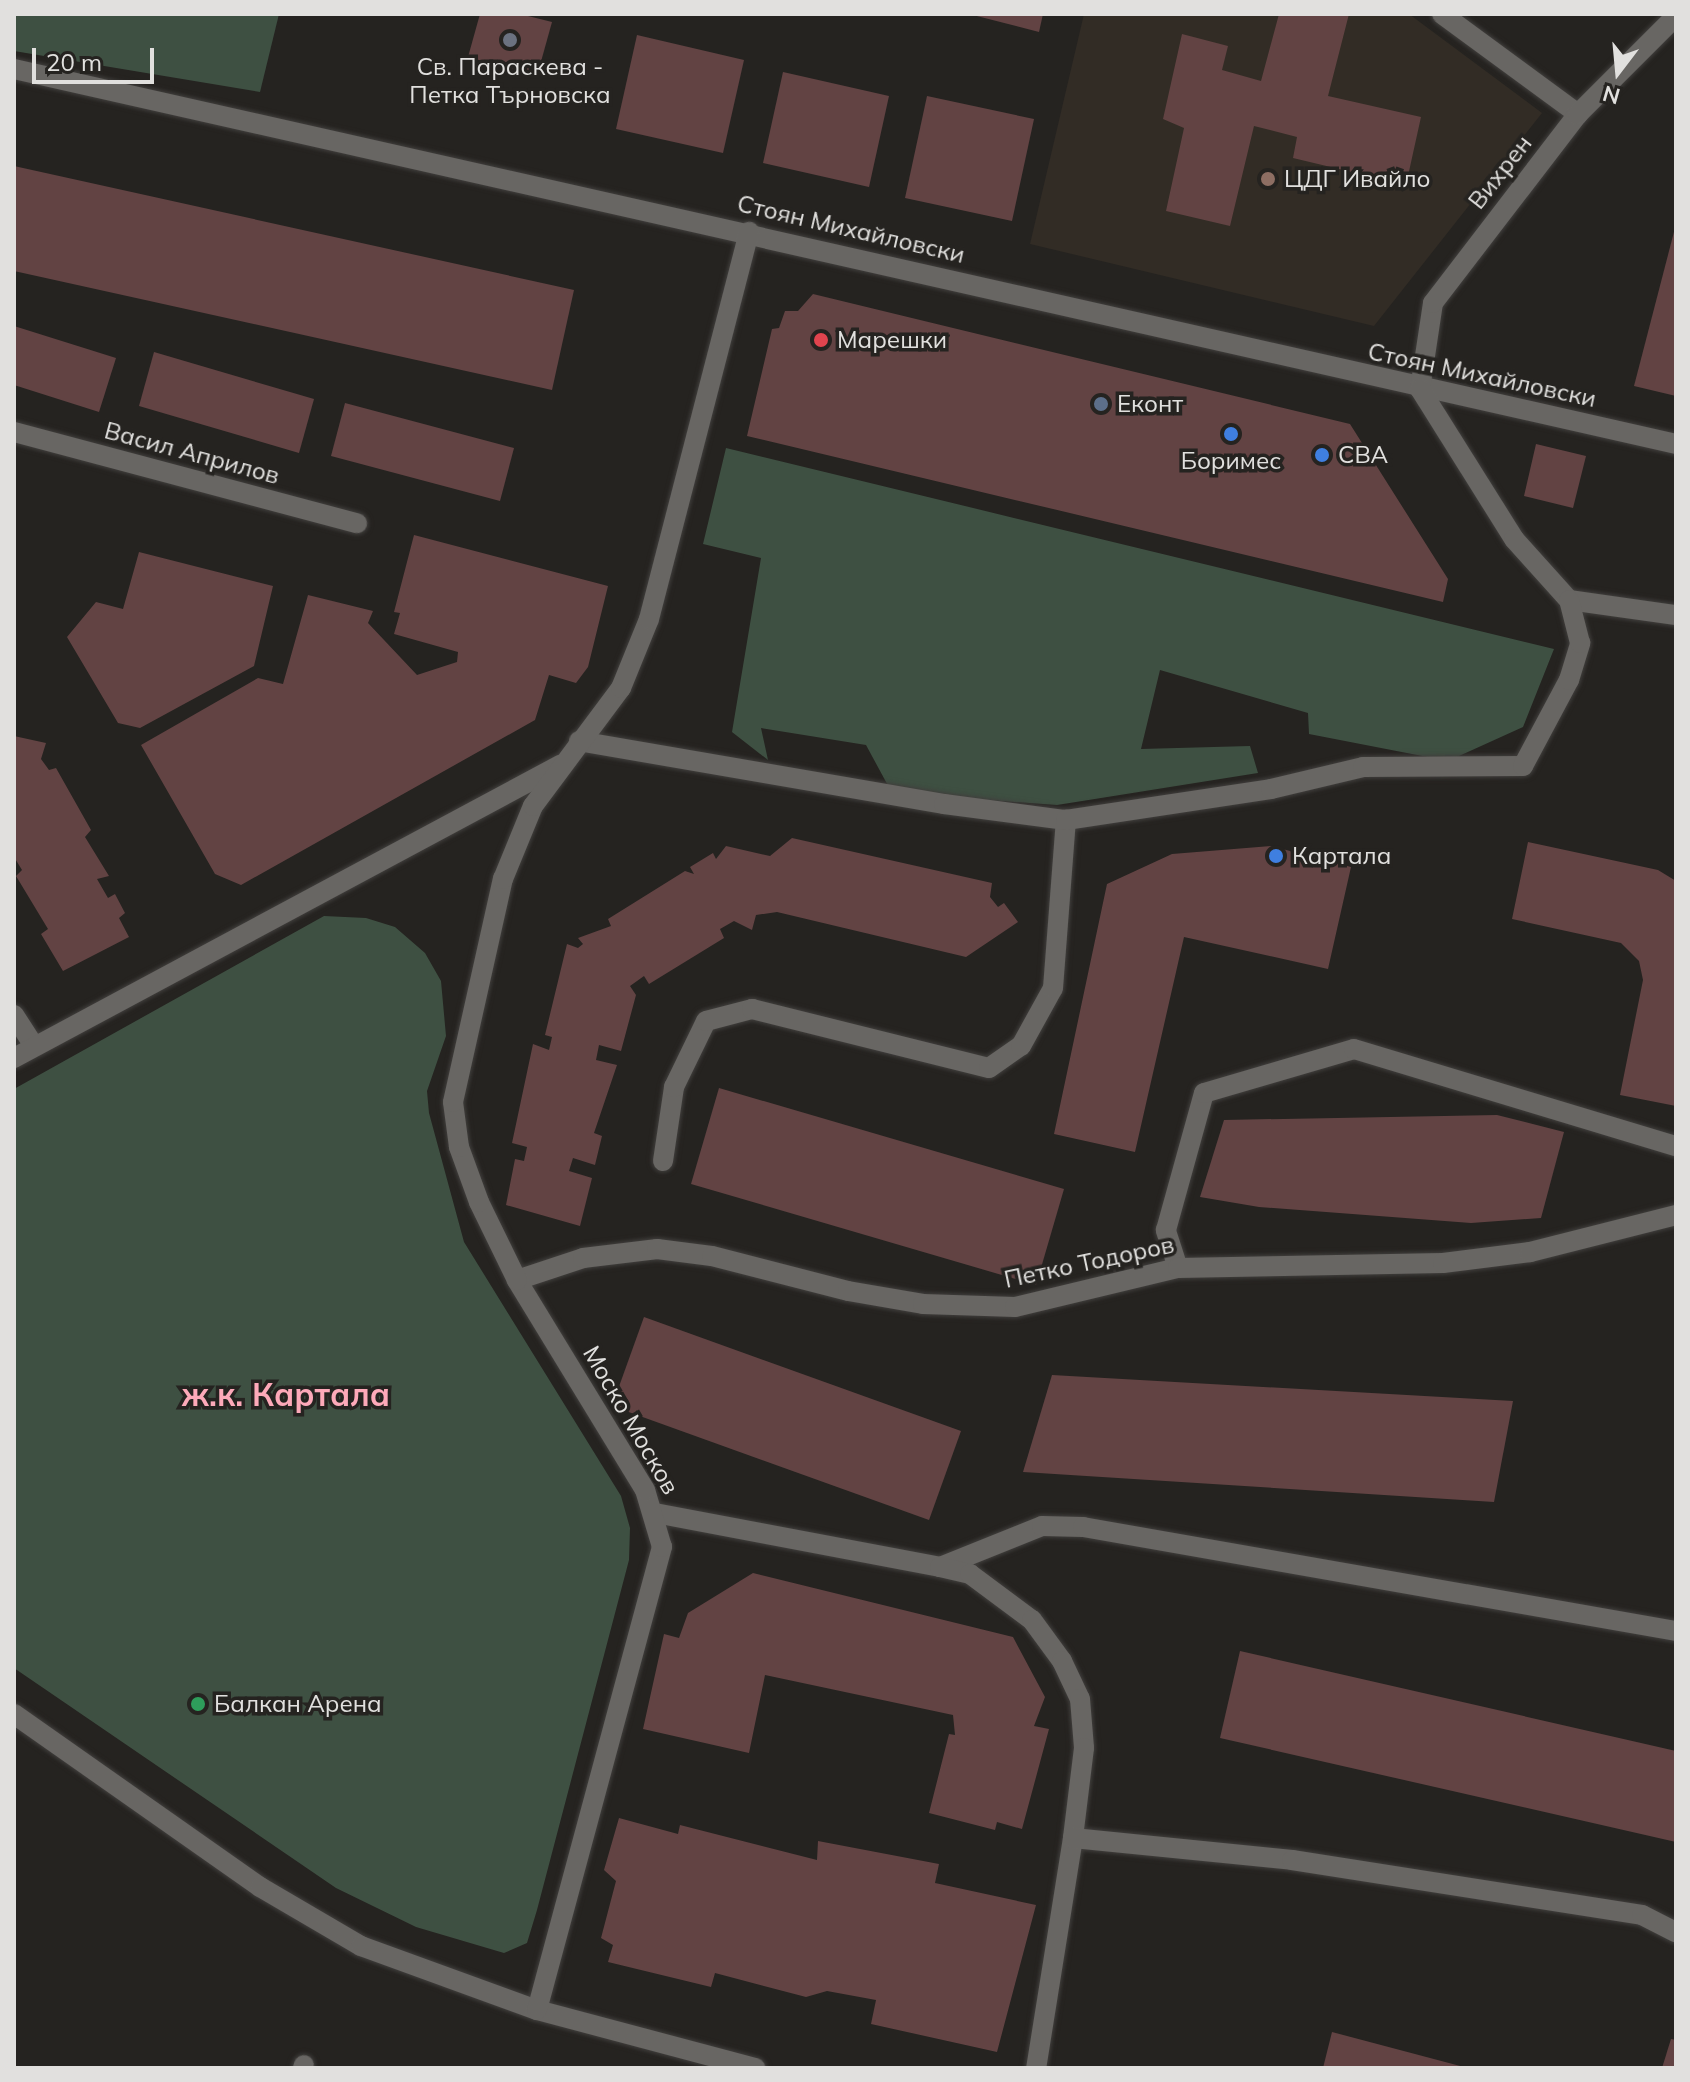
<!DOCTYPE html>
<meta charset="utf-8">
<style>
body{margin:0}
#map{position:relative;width:1690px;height:2082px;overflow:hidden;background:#252320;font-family:Mulish,sans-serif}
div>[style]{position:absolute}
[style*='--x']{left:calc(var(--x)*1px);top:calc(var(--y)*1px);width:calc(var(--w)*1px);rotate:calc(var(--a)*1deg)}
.built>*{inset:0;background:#322c25}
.green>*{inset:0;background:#3e5042}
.building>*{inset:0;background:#624343}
.roads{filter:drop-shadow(0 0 2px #413f3d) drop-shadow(0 0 2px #413f3d)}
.service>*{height:20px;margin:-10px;padding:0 10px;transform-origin:10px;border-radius:10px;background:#686663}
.minor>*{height:20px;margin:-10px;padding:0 10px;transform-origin:10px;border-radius:10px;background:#686663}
.dots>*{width:22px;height:22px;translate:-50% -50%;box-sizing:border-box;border:4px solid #252320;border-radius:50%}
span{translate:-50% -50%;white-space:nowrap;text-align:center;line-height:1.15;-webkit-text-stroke:7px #252320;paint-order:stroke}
.poi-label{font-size:24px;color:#e1e0de}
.left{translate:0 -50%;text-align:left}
.street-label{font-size:24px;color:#e1e0de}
.district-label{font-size:32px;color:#fda9b9;font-weight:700}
.frame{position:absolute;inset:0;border:16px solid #e1e0de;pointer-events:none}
.north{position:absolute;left:1578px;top:32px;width:80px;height:80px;-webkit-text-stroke:6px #252320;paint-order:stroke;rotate:196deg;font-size:22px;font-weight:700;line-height:32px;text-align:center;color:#e1e0de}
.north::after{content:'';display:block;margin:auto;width:28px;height:36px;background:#e1e0de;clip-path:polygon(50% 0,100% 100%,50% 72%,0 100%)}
.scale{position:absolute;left:32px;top:48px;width:122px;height:36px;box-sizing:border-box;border:4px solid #e1e0de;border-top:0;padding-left:10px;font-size:24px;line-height:28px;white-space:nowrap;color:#e1e0de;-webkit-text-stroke:6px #252320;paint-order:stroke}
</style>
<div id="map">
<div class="built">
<div style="clip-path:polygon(1084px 14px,1409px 14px,1542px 113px,1374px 326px,1030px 244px)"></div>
</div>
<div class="green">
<div style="clip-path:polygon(14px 14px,279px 14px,260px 92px,14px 51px)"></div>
<div style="clip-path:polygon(726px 448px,1554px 649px,1523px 727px,1448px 761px,1309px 734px,1308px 713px,1160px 670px,1141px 749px,1250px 746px,1258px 773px,1057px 805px,892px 793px,866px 745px,761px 728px,768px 760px,732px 732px,761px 558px,703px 544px)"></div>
<div style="clip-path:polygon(324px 916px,366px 918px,395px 927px,425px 953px,441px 981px,446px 1036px,427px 1091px,429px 1113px,464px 1242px,621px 1496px,630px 1528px,629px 1560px,537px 1910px,527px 1943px,504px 1953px,416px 1927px,336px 1888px,14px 1668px,14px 1089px)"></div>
</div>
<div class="building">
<div style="clip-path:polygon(480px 14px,520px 14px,552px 22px,537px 76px,468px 57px)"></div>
<div style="clip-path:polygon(969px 14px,1043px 14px,1039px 32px)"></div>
<div style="clip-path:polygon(1279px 14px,1349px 14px,1328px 96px,1421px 117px,1406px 185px,1293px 158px,1297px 137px,1254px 126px,1230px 226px,1166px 211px,1184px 128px,1163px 119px,1182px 34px,1228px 46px,1222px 70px,1261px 81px)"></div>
<div style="clip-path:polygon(637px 35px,744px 60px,723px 153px,616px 129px)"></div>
<div style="clip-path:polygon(783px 72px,889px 96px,869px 187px,763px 163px)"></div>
<div style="clip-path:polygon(927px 96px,1034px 119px,1012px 221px,905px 198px)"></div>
<div style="clip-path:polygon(14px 166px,574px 290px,552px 390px,14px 271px)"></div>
<div style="clip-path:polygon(1675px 228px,1676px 228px,1676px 396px,1634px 386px)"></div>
<div style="clip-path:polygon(813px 294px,1350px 424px,1448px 579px,1443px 602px,747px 436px,772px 329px,779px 328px,785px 311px,798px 311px)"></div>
<div style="clip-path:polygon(14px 326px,116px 358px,99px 412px,14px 385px)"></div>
<div style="clip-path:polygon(154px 352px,314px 399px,299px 453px,139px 406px)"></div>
<div style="clip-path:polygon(345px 403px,514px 448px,500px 501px,331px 456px)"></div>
<div style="clip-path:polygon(1536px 444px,1586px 456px,1573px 508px,1524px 496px)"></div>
<div style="clip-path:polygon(414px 535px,608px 586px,588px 667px,576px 683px,549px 675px,535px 720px,241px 885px,215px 874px,141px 745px,258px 678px,283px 684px,308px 595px,373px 611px,368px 623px,417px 675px,457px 662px,458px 652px,394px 634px,400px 613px,394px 612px)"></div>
<div style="clip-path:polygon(139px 552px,273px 586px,254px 666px,140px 728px,118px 723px,67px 637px,96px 602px,123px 609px)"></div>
<div style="clip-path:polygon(14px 736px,46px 743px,41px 759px,49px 770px,56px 768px,91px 830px,85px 837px,109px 876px,97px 879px,108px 898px,115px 894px,125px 913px,119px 918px,129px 937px,63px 971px,41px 934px,48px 929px,16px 876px,22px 870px,14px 857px)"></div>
<div style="clip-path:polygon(792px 838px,992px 883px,990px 897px,998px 907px,1004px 903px,1018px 922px,966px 957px,777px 912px,756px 915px,752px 930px,734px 921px,720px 929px,724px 938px,649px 984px,644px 976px,630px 986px,636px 995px,621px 1051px,599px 1045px,596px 1060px,617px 1065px,594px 1133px,602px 1136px,595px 1165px,573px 1158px,569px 1171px,592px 1178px,580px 1226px,506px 1205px,515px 1159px,524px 1161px,527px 1147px,512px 1143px,533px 1044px,549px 1050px,552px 1037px,545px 1035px,567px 944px,578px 948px,583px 944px,578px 938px,611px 926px,608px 919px,685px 871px,694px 874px,690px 867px,713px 853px,716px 859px,726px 846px,770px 856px)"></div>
<div style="clip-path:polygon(1528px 842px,1658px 870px,1676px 881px,1676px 1106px,1620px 1095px,1643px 980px,1639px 961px,1621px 943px,1512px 919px)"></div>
<div style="clip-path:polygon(1271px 846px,1351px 867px,1328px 969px,1184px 937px,1135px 1152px,1054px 1134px,1107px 884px,1172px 854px)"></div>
<div style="clip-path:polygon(719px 1088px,1064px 1189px,1036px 1285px,691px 1184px)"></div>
<div style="clip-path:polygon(1497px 1115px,1564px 1132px,1541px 1218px,1471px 1223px,1259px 1207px,1200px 1197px,1224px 1120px)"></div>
<div style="clip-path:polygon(644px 1317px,961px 1431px,929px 1520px,612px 1406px)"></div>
<div style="clip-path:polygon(1052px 1375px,1513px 1401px,1494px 1502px,1023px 1472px)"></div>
<div style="clip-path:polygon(753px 1573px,1013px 1637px,1045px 1697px,1034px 1726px,1049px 1729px,1022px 1829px,997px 1822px,995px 1830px,929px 1813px,949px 1734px,955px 1735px,953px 1715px,765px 1675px,749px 1753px,643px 1729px,664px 1634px,679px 1638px,688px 1613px)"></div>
<div style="clip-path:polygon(1240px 1651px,1676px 1751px,1676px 1842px,1220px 1738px)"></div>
<div style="clip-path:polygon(619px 1818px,678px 1834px,680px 1825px,817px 1860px,818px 1841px,939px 1864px,935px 1883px,1036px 1905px,997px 2052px,871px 2024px,876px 2000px,827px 1991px,806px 1997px,715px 1973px,711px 1987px,608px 1962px,613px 1945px,601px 1938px,616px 1881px,604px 1870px)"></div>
<div style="clip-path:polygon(1332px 2032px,1464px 2067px,1464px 2068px,1323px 2068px)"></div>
<div style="clip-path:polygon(1671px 2039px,1676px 2040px,1676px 2068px,1662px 2068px)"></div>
</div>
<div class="roads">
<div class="service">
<div style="--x:663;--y:1161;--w:75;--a:-81.5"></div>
<div style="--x:674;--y:1087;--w:73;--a:-64.1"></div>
<div style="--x:706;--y:1021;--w:48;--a:-14.6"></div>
<div style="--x:752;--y:1009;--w:244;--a:14"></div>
<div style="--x:989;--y:1068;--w:39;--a:-35"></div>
<div style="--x:1021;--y:1046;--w:66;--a:-61.1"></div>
<div style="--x:1053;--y:988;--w:169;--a:-85.6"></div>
<div style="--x:1178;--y:1268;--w:40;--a:-108"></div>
<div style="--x:1166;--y:1230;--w:142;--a:-74.5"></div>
<div style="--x:1204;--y:1093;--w:156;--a:-16.3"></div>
<div style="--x:1354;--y:1049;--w:336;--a:16.8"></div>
<div style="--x:303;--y:2068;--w:3;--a:-72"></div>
</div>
<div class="minor">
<div style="--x:1442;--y:14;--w:169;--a:36.3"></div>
<div style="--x:14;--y:69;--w:1704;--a:12.71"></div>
<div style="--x:1420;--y:389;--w:87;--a:-81.4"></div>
<div style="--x:1433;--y:303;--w:238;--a:-52.5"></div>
<div style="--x:1578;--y:114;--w:139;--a:-45"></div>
<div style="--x:1420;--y:389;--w:177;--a:57.9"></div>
<div style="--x:1514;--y:539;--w:82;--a:48"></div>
<div style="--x:1569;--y:600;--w:108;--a:8"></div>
<div style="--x:14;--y:432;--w:355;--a:14.9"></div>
<div style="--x:579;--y:741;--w:370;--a:9.8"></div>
<div style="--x:944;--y:804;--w:123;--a:7.5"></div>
<div style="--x:1066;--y:820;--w:207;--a:-8.6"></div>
<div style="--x:1271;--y:789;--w:95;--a:-13.4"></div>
<div style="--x:1363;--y:767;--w:160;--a:-0.4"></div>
<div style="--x:1523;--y:766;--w:98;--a:-61.9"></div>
<div style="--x:1569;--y:680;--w:39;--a:-73"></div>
<div style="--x:1580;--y:643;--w:44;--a:-104.3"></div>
<div style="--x:14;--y:1015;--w:35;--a:57"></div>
<div style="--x:14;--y:1058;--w:620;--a:-28.22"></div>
<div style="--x:517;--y:1280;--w:70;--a:-18.4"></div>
<div style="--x:583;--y:1258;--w:75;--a:-6.9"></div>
<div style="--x:657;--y:1249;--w:55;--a:7.3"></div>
<div style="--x:712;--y:1256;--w:140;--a:14.4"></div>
<div style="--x:848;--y:1291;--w:76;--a:9.8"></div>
<div style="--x:923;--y:1304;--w:92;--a:1.9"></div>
<div style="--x:1015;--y:1307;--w:168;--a:-13.5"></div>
<div style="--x:1178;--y:1268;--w:265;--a:-1.1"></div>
<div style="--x:1443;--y:1263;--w:88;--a:-7.2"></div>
<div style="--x:1530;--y:1252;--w:151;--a:-14.2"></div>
<div style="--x:655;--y:1513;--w:290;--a:10.7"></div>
<div style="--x:940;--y:1567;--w:110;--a:-21.9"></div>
<div style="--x:1042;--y:1526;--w:41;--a:1.4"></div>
<div style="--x:1083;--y:1527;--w:602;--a:9.95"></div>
<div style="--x:940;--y:1567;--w:31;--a:13"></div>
<div style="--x:970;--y:1574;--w:77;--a:36.6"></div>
<div style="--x:1032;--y:1620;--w:51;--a:53.8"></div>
<div style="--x:1062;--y:1661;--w:42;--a:64.7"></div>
<div style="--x:1080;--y:1699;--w:49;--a:85.3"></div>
<div style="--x:1084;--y:1748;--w:91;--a:97"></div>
<div style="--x:1073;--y:1838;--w:233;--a:99.1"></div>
<div style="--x:14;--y:1714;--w:301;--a:35.1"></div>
<div style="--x:260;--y:1887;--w:117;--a:30.3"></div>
<div style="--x:361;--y:1946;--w:187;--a:20"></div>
<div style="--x:537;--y:2010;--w:226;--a:14.9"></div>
<div style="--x:1073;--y:1838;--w:220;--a:5.7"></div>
<div style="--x:1292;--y:1860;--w:354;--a:8.9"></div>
<div style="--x:1642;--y:1915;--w:38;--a:27"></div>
<div style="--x:537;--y:2010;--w:480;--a:-74.9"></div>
<div style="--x:662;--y:1547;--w:59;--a:-106.6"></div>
<div style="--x:645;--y:1490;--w:246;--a:-121.4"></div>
<div style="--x:517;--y:1280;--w:87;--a:-116"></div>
<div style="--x:479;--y:1202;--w:59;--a:-110"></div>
<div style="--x:459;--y:1147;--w:45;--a:-97.6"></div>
<div style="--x:453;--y:1102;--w:229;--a:-77.4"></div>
<div style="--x:503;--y:879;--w:79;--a:-67.7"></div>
<div style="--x:533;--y:806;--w:147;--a:-53.3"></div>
<div style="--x:621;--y:688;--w:74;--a:-67.9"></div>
<div style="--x:649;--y:619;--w:400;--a:-75.5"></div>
</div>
</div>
<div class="dots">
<div style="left:510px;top:40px;background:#6b7280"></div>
<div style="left:1268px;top:179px;background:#8d6e63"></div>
<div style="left:821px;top:340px;background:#e0444e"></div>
<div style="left:1101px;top:404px;background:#5c6f8a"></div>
<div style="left:1231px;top:434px;background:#3f7fe0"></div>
<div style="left:1322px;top:455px;background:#3f7fe0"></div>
<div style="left:1276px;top:856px;background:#3f7fe0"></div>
<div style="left:198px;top:1704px;background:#2e9e5b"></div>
</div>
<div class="poi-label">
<span style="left:510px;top:81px">Св. Параскева -<br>Петка Търновска</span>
<span class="left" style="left:1284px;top:179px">ЦДГ Ивайло</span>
<span class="left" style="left:837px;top:340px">Марешки</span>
<span class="left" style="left:1117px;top:404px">Еконт</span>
<span class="left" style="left:1338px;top:455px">CBA</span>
<span style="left:1231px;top:461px">Боримес</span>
<span class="left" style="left:1292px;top:856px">Картала</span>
<span class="left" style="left:214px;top:1704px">Балкан Арена</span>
</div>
<div class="street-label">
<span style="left:1500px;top:172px;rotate:-52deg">Вихрен</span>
<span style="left:851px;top:229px;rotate:13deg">Стоян Михайловски</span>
<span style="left:1482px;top:375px;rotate:12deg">Стоян Михайловски</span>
<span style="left:192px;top:453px;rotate:15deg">Васил Априлов</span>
<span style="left:1089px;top:1262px;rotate:-12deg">Петко Тодоров</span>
<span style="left:631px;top:1420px;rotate:60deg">Моско Москов</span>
</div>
<div class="district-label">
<span style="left:286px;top:1394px">ж.к. Картала</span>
</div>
<div class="frame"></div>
<div class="north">N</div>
<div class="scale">20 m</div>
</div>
